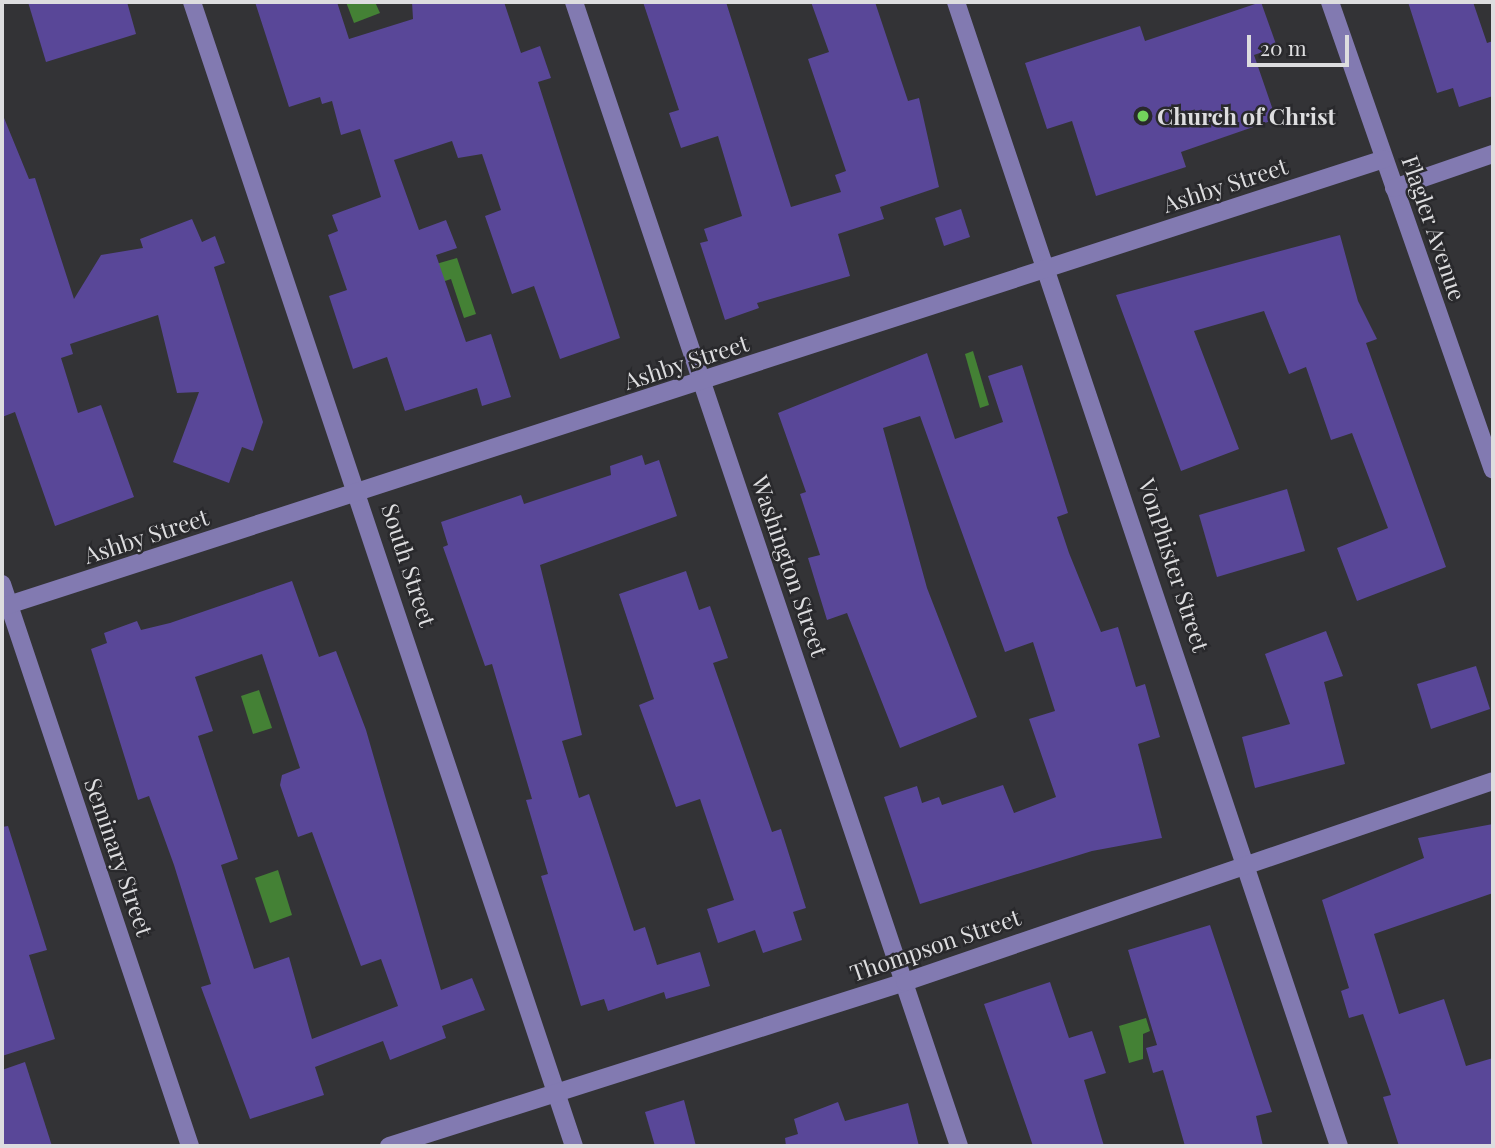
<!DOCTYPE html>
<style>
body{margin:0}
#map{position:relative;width:1495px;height:1148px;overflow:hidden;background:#333336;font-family:"Playfair Display",serif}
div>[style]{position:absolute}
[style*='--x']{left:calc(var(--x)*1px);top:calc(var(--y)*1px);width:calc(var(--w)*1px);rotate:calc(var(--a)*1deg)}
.water>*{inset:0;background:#448135}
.building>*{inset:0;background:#594798}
.minor>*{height:18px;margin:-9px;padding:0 9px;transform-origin:9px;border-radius:9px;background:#827ab1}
.dots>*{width:19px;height:19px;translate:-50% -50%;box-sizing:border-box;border:4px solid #29292c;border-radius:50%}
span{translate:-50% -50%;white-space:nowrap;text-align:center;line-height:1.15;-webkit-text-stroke:5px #29292c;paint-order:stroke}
.poi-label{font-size:23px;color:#dddddf;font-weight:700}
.left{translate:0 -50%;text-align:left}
.street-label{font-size:23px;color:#dddddf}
.frame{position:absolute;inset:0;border:4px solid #dddddf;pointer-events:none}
.scale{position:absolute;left:1247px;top:35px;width:102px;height:32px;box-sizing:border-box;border:4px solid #dddddf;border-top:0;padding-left:9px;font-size:21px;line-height:24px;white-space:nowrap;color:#dddddf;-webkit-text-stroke:5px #29292c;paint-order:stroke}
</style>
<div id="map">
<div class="water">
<div style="clip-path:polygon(346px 2px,375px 2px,380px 13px,354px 23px)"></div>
<div style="clip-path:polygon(457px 258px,476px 314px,464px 318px,451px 279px,436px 284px,436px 264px)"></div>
<div style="clip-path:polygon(973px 351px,989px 405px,980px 408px,965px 354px)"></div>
<div style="clip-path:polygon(259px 690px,272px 728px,253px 734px,241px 696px)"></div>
<div style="clip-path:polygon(278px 870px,292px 915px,270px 923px,255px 878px)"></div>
<div style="clip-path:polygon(1146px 1018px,1150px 1031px,1143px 1034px,1143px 1059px,1129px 1063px,1119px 1026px)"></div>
</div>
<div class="building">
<div style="clip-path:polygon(28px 2px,127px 2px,136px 34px,46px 62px)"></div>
<div style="clip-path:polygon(255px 2px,337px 2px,349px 39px,413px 19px,412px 2px,504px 2px,521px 53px,540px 46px,551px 78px,538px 82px,620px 338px,560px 359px,534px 286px,512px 294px,485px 216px,501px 210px,482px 154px,458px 158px,452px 141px,394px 160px,419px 230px,446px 220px,457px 248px,436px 255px,466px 342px,491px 334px,511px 397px,482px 406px,477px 388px,405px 411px,387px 357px,353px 369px,329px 296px,347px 290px,328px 235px,338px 231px,332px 215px,381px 197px,360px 129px,341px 135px,332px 101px,322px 104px,320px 97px,289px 107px)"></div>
<div style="clip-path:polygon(643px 2px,726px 2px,791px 207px,841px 192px,835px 175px,846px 171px,808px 59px,829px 52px,811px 2px,875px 2px,908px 101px,919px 98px,939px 187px,880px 207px,884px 219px,838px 234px,850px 276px,757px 303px,759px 308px,725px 320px,700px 243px,708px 241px,704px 229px,742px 216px,718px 136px,681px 148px,669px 113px,679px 110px)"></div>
<div style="clip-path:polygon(1261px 2px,1277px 47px,1254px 55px,1276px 119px,1181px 152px,1186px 167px,1096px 196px,1072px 121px,1047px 129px,1025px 63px,1140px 26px,1145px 41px)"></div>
<div style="clip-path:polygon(1408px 2px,1473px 2px,1487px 43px,1493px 41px,1493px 96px,1459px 107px,1453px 88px,1437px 93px)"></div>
<div style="clip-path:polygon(2px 113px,29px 179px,35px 178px,74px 299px,101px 255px,143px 248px,140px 239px,192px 219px,202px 242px,215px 236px,225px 263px,214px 267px,263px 422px,253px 451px,242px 447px,229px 483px,173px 462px,199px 392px,177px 393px,158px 315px,70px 344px,73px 354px,61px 358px,78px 413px,101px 405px,134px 497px,55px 526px,15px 412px,2px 417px)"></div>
<div style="clip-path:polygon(961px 209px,970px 237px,944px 246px,935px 218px)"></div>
<div style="clip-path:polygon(1340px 235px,1358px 301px,1377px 339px,1366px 343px,1446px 567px,1357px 601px,1337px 548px,1388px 528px,1352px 433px,1331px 440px,1306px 367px,1289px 374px,1264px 311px,1194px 331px,1239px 449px,1181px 471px,1116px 295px)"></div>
<div style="clip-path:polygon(927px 353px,955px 439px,1003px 422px,988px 376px,1022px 365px,1068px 513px,1057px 517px,1069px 553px,1101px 632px,1118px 627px,1136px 687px,1145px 684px,1160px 737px,1138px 744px,1162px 838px,1092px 851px,920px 904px,884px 797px,917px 786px,922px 803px,939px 797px,942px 805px,1003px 785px,1014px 813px,1056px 797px,1029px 719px,1055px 711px,1033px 642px,1005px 652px,920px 416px,883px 428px,927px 588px,977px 717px,900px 748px,847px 613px,827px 620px,808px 558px,820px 555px,800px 494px,806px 492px,778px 413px)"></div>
<div style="clip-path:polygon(642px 455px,645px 465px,659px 460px,677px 516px,540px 565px,582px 735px,562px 741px,579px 798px,589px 794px,634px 931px,645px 927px,657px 965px,700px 952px,710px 986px,666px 999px,664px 992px,608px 1011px,604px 999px,581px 1006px,541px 876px,548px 874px,526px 800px,532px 799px,492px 664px,485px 666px,443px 547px,448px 545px,441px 522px,521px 495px,524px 504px,611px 475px,610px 466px)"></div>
<div style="clip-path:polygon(1287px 489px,1305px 551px,1217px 577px,1199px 515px)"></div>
<div style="clip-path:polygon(686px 571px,699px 610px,710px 606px,728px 658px,713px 663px,772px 832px,781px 829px,806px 908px,793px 912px,802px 940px,763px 953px,755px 930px,718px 943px,707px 909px,734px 900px,700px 799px,676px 807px,639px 705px,654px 699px,619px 594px)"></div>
<div style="clip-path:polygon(evenodd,292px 581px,319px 657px,336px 651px,366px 730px,441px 990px,472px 978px,485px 1010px,442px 1026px,446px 1038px,390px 1060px,383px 1041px,315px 1067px,324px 1095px,250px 1119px,201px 987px,211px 984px,174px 865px,149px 796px,138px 800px,91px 649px,107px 643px,104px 633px,137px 621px,141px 630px,170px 623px,292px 581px,262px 654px,300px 768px,282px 775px,280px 785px,298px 837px,312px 832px,361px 966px,381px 959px,398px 1006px,312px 1039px,289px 957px,254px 969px,221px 865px,238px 859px,198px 736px,213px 731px,195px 677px,262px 654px)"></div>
<div style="clip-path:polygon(1326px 631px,1343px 676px,1324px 682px,1345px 764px,1255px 788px,1242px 737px,1290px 724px,1265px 654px)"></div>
<div style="clip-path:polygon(1476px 666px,1490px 709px,1431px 729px,1417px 684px)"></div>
<div style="clip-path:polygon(1493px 824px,1493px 893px,1374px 934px,1399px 1014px,1444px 999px,1466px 1066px,1493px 1058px,1493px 1146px,1399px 1146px,1383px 1097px,1391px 1095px,1363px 1014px,1349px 1018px,1341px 991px,1349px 988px,1322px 900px,1424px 858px,1418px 838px)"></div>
<div style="clip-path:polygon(8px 826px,47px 950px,29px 955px,55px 1039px,2px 1056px,2px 827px)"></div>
<div style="clip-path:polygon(1210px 925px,1272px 1112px,1256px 1116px,1263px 1146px,1185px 1146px,1163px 1070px,1153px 1073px,1146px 1048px,1157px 1045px,1128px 950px)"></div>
<div style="clip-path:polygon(1050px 982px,1069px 1038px,1092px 1031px,1106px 1073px,1084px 1080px,1104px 1146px,1033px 1146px,984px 1004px)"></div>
<div style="clip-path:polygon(25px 1062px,52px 1146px,2px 1146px,2px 1070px)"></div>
<div style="clip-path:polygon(684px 1100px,696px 1146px,655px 1146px,645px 1112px)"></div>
<div style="clip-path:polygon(838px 1102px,845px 1121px,908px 1103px,919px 1146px,786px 1146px,785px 1138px,798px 1134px,794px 1119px)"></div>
</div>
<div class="minor">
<div style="--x:192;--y:2;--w:1206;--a:71.54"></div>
<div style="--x:574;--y:2;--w:1207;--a:71.4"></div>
<div style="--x:956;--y:2;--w:1206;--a:71.49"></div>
<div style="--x:1330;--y:2;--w:495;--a:70.8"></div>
<div style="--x:1394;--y:188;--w:105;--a:-19"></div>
<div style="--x:2;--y:584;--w:593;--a:71.5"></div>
<div style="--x:2;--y:607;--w:1453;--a:-17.96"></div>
<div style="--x:389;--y:1146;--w:541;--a:-17.63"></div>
<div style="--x:905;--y:982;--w:621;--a:-18.87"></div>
</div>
<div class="dots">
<div style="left:1143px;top:116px;background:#73d25c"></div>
</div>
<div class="poi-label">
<span class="left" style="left:1157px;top:116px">Church of Christ</span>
</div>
<div class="street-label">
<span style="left:1225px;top:185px;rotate:-18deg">Ashby Street</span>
<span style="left:1434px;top:228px;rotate:71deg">Flagler Avenue</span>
<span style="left:686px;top:362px;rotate:-18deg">Ashby Street</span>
<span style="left:146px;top:536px;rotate:-18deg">Ashby Street</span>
<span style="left:409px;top:565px;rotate:72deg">South Street</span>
<span style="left:1174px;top:565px;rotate:72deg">VonPhister Street</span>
<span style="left:790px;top:566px;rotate:71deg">Washington Street</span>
<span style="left:119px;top:857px;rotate:71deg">Seminary Street</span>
<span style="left:935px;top:945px;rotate:-19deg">Thompson Street</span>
</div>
<div class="frame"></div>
<div class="scale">20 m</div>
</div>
